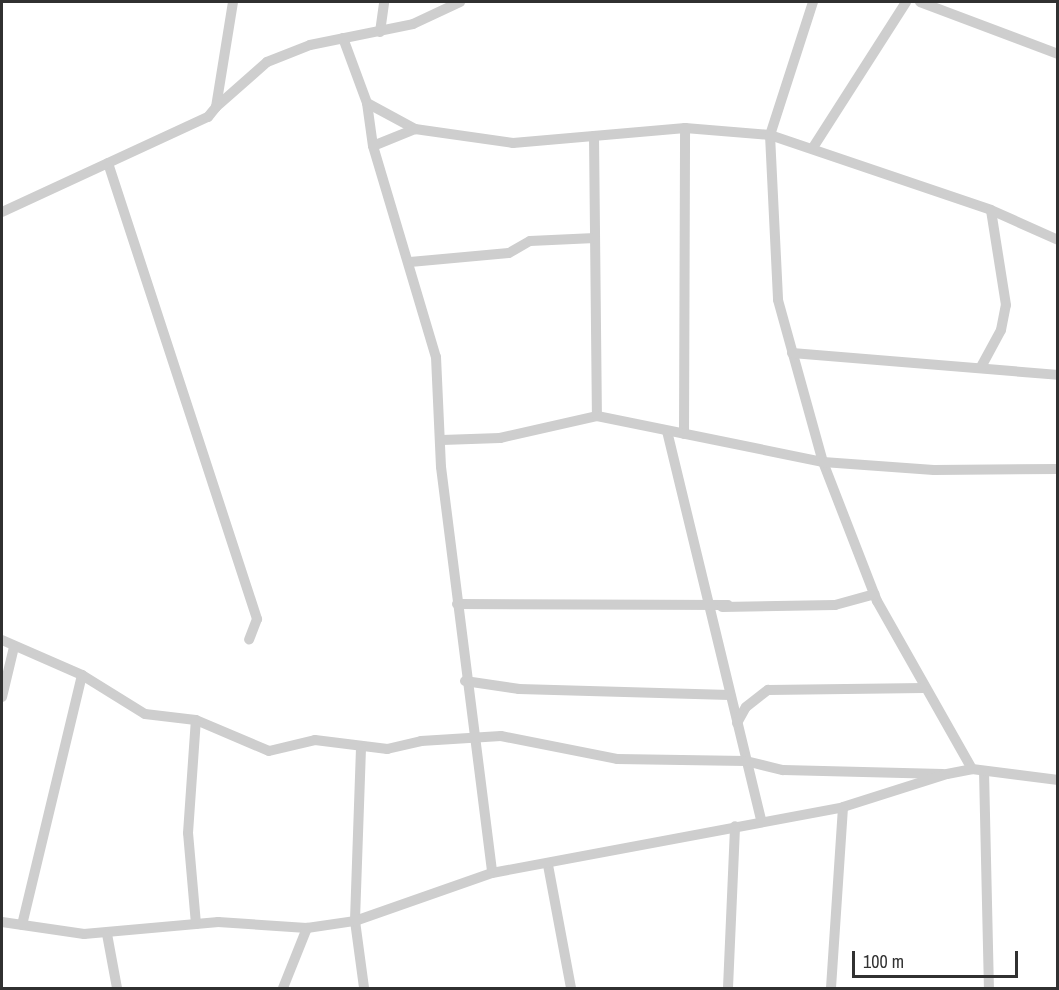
<!DOCTYPE html>
<style>
body{margin:0}
#map{position:relative;width:1059px;height:990px;overflow:hidden;background:#fff;font-family:"Archivo Narrow",sans-serif}
div>[style]{position:absolute}
[style*='--x']{left:calc(var(--x)*1px);top:calc(var(--y)*1px);width:calc(var(--w)*1px);rotate:calc(var(--a)*1deg)}
.minor>*{height:10px;margin:-5px;padding:0 5px;transform-origin:5px;border-radius:5px;background:#cecece}
span{translate:-50% -50%;white-space:nowrap;text-align:center;line-height:1.15;-webkit-text-stroke:6px #fff;paint-order:stroke}
.frame{position:absolute;inset:0;border:3px solid #313131;pointer-events:none}
.scale{position:absolute;left:852px;top:951px;width:166px;height:27px;box-sizing:border-box;border:3px solid #313131;border-top:0;padding-left:8px;font-size:18px;line-height:21px;white-space:nowrap;color:#313131;-webkit-text-stroke:4px #fff;paint-order:stroke}
</style>
<div id="map">
<div class="minor">
<div style="--x:813;--y:2;--w:140;--a:107.9"></div>
<div style="--x:770;--y:135;--w:165;--a:87.2"></div>
<div style="--x:778;--y:300;--w:168;--a:74.5"></div>
<div style="--x:823;--y:462;--w:149;--a:68.8"></div>
<div style="--x:877;--y:601;--w:193;--a:60.5"></div>
<div style="--x:920;--y:2;--w:147;--a:20.6"></div>
<div style="--x:380;--y:32;--w:30;--a:-82"></div>
<div style="--x:343;--y:38;--w:69;--a:69.7"></div>
<div style="--x:367;--y:103;--w:43;--a:82.1"></div>
<div style="--x:373;--y:146;--w:220;--a:73.4"></div>
<div style="--x:436;--y:357;--w:110;--a:87.4"></div>
<div style="--x:441;--y:467;--w:409;--a:82.8"></div>
<div style="--x:367;--y:103;--w:55;--a:28.4"></div>
<div style="--x:415;--y:129;--w:99;--a:8.1"></div>
<div style="--x:513;--y:143;--w:173;--a:-5"></div>
<div style="--x:685;--y:128;--w:85;--a:4.7"></div>
<div style="--x:770;--y:135;--w:233;--a:18.7"></div>
<div style="--x:991;--y:210;--w:73;--a:24.1"></div>
<div style="--x:216;--y:107;--w:68;--a:-41.4"></div>
<div style="--x:267;--y:62;--w:46;--a:-21.6"></div>
<div style="--x:310;--y:45;--w:105;--a:-11.5"></div>
<div style="--x:413;--y:24;--w:52;--a:-25.1"></div>
<div style="--x:594;--y:136;--w:280;--a:89.4"></div>
<div style="--x:373;--y:146;--w:45;--a:-22"></div>
<div style="--x:814;--y:146;--w:171;--a:-57.4"></div>
<div style="--x:108;--y:163;--w:480;--a:71.9"></div>
<div style="--x:257;--y:619;--w:22;--a:111"></div>
<div style="--x:2;--y:212;--w:227;--a:-24.8"></div>
<div style="--x:208;--y:117;--w:13;--a:-51"></div>
<div style="--x:216;--y:107;--w:106;--a:-80.8"></div>
<div style="--x:410;--y:262;--w:99;--a:-5.2"></div>
<div style="--x:509;--y:253;--w:24;--a:-30"></div>
<div style="--x:530;--y:241;--w:65;--a:-2.6"></div>
<div style="--x:792;--y:353;--w:267;--a:4.7"></div>
<div style="--x:981;--y:367;--w:42;--a:-61.6"></div>
<div style="--x:1001;--y:330;--w:25;--a:-79"></div>
<div style="--x:1006;--y:305;--w:96;--a:-99"></div>
<div style="--x:667;--y:431;--w:400;--a:76.4"></div>
<div style="--x:684;--y:434;--w:306;--a:-89.8"></div>
<div style="--x:442;--y:440;--w:58;--a:-2"></div>
<div style="--x:500;--y:438;--w:99;--a:-12.8"></div>
<div style="--x:597;--y:416;--w:231;--a:11.5"></div>
<div style="--x:823;--y:462;--w:111;--a:4.1"></div>
<div style="--x:934;--y:470;--w:124;--a:-0.5"></div>
<div style="--x:457;--y:604;--w:271;--a:0.2"></div>
<div style="--x:722;--y:607;--w:113;--a:-1"></div>
<div style="--x:835;--y:605;--w:41;--a:-15.4"></div>
<div style="--x:2;--y:640;--w:87;--a:23.6"></div>
<div style="--x:82;--y:675;--w:74;--a:31.8"></div>
<div style="--x:145;--y:714;--w:51;--a:6.7"></div>
<div style="--x:196;--y:720;--w:79;--a:23"></div>
<div style="--x:269;--y:751;--w:47;--a:-13.4"></div>
<div style="--x:315;--y:740;--w:73;--a:7.1"></div>
<div style="--x:387;--y:749;--w:35;--a:-13"></div>
<div style="--x:421;--y:741;--w:80;--a:-3.6"></div>
<div style="--x:501;--y:736;--w:118;--a:11.2"></div>
<div style="--x:617;--y:759;--w:129;--a:0.9"></div>
<div style="--x:746;--y:761;--w:38;--a:14"></div>
<div style="--x:783;--y:770;--w:160;--a:1.4"></div>
<div style="--x:465;--y:681;--w:55;--a:8.4"></div>
<div style="--x:519;--y:689;--w:211;--a:1.6"></div>
<div style="--x:2;--y:697;--w:51;--a:-76.5"></div>
<div style="--x:737;--y:723;--w:18;--a:-61"></div>
<div style="--x:746;--y:707;--w:28;--a:-38"></div>
<div style="--x:768;--y:690;--w:156;--a:-0.7"></div>
<div style="--x:361;--y:748;--w:173;--a:92"></div>
<div style="--x:355;--y:921;--w:68;--a:82.3"></div>
<div style="--x:984;--y:771;--w:217;--a:88.7"></div>
<div style="--x:548;--y:865;--w:125;--a:79.4"></div>
<div style="--x:2;--y:922;--w:83;--a:8.3"></div>
<div style="--x:84;--y:934;--w:135;--a:-5.1"></div>
<div style="--x:218;--y:922;--w:89;--a:3.9"></div>
<div style="--x:307;--y:928;--w:49;--a:-8.3"></div>
<div style="--x:355;--y:921;--w:145;--a:-19.3"></div>
<div style="--x:492;--y:873;--w:357;--a:-10.6"></div>
<div style="--x:843;--y:807;--w:109;--a:-17.6"></div>
<div style="--x:947;--y:774;--w:25;--a:-11"></div>
<div style="--x:972;--y:769;--w:87;--a:7.3"></div>
<div style="--x:196;--y:924;--w:91;--a:-95"></div>
<div style="--x:188;--y:833;--w:113;--a:-86"></div>
<div style="--x:22;--y:925;--w:257;--a:-76.5"></div>
<div style="--x:107;--y:934;--w:55;--a:79.5"></div>
<div style="--x:283;--y:988;--w:65;--a:-68.2"></div>
<div style="--x:728;--y:988;--w:162;--a:-87.5"></div>
<div style="--x:831;--y:988;--w:181;--a:-86.2"></div>
</div>
<div class="frame"></div>
<div class="scale">100 m</div>
</div>
